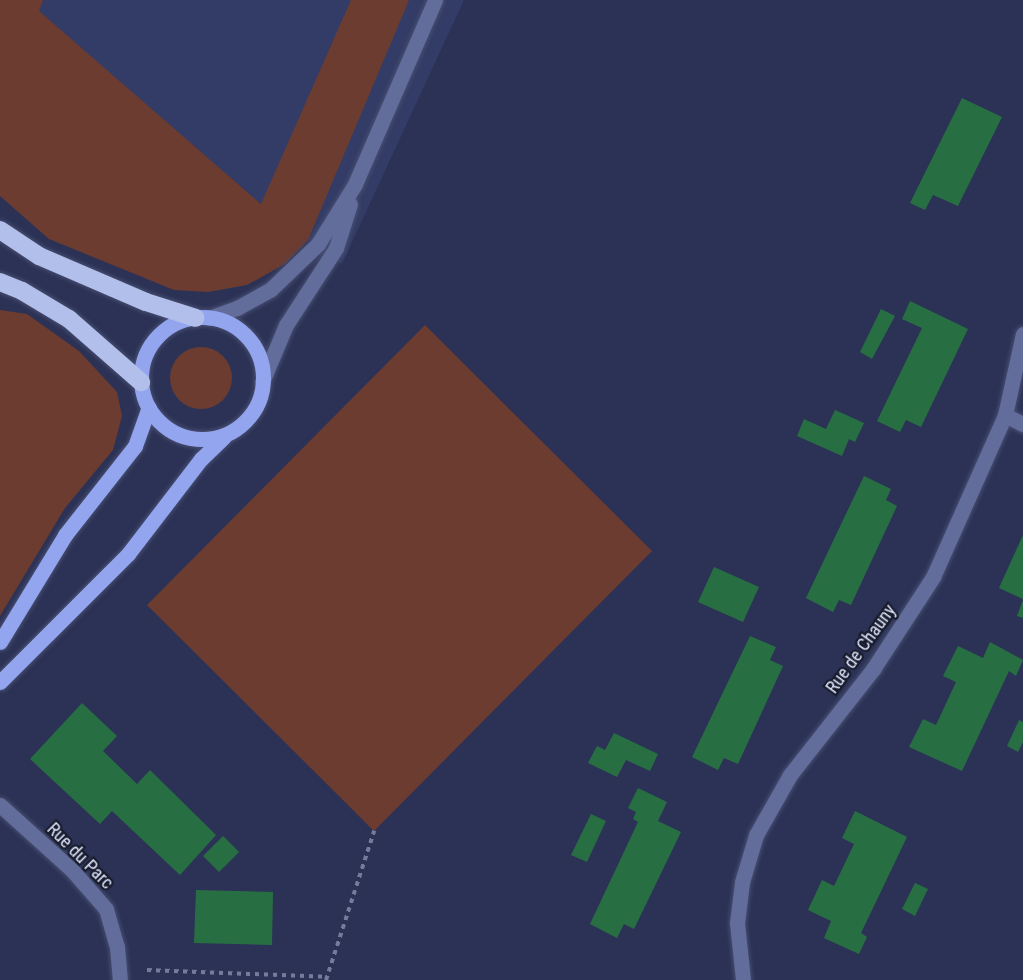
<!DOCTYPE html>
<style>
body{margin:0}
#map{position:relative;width:1023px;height:980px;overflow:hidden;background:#2b3256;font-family:"Roboto Condensed",sans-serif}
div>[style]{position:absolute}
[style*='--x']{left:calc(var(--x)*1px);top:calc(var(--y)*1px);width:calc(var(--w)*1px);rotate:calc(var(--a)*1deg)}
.built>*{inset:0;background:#333c66}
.green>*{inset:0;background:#6c3c31}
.round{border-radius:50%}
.building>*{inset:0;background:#276f43}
.path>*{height:4px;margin-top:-2px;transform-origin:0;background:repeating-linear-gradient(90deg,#757c9b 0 4.5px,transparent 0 9px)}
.roads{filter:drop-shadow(0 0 2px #474e70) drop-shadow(0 0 2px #474e70)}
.minor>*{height:15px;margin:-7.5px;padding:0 7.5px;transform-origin:7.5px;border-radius:7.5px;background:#626d9b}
.major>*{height:15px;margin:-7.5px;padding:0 7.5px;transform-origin:7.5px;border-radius:7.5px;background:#93a5ef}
.major>.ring{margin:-7.5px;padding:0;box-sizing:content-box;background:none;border:15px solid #93a5ef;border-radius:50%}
.highway>*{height:18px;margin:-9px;padding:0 9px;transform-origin:9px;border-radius:9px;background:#b3bfeb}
span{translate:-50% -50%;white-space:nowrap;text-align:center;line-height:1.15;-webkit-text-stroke:4.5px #181c2c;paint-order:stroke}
.street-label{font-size:18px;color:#dde4fb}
</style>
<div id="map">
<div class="built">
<div style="clip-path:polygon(43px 0,464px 0,342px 264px,261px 204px,38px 11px)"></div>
</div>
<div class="green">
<div style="clip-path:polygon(0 0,43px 0,39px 11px,261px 204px,351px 0,409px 0,308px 240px,285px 264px,247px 285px,208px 292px,174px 290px,49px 239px,0 196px)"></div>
<div style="clip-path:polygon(0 310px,27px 314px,79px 351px,117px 392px,122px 416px,113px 450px,65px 508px,0 616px)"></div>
<div style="clip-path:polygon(425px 325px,652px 551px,374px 831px,147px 605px)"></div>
<div class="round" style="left:170px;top:347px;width:62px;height:62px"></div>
</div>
<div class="building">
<div style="clip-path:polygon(962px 98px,1002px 117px,958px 206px,933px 195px,925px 210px,910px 203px)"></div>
<div style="clip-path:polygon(910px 301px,968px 329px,921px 427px,906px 420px,900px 432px,877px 421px,922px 328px,902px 319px)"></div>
<div style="clip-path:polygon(881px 309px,895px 316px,872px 359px,860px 352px)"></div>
<div style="clip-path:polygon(835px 410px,864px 423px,855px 442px,849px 439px,842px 456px,797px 436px,804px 419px,826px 429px)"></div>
<div style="clip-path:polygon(864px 476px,891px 489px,886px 500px,897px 506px,851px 605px,839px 600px,833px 612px,806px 598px)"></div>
<div style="clip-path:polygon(1023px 535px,1023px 599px,999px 588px)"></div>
<div style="clip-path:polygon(714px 567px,759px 587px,743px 622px,698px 602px)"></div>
<div style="clip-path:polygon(1023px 600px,1023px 618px,1017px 616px)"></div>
<div style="clip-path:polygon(750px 636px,776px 647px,770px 660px,783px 666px,738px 764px,724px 758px,718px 770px,692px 757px)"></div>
<div style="clip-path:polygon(990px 642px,1023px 660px,1016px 676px,1009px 671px,962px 771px,909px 747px,923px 719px,936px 725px,956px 682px,943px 676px,958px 646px,983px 658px)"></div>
<div style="clip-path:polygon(82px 703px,117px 736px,103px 751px,137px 784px,150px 770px,216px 835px,180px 875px,112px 811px,100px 824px,30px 759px)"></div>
<div style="clip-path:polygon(1019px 720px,1023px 722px,1023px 742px,1018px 752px,1007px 746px)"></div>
<div style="clip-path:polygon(614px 733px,658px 754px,650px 771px,626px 760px,617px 777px,588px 763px,597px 746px,605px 750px)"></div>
<div style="clip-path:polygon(638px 788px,667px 802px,658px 821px,681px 832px,634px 929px,624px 924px,617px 938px,590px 924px,638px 822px,633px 819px,636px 812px,628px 808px)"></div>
<div style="clip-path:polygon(855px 811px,907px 837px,861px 933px,867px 937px,859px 954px,824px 938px,831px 921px,808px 910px,822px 880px,834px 886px,854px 844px,842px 838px)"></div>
<div style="clip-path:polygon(591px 814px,606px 821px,587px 862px,571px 855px)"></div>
<div style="clip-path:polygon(223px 836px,239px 852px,219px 872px,203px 856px)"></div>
<div style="clip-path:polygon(915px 883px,928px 889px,915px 916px,902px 909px)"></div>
<div style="clip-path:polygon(196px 890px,273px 892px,272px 945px,194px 943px)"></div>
</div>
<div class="path">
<div style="--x:147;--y:970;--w:179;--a:2.2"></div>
<div style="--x:326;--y:980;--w:157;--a:-72.1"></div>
</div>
<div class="roads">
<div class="minor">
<div style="--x:209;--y:318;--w:30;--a:-20"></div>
<div style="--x:237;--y:308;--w:39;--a:-29"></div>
<div style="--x:271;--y:289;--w:65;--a:-43.8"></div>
<div style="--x:318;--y:244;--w:70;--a:-58.3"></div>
<div style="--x:355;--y:184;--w:201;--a:-66.5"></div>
<div style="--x:262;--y:382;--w:62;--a:-67.2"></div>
<div style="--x:286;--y:325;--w:92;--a:-57"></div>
<div style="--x:336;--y:248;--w:46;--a:-72.3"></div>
<div style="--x:1005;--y:415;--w:20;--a:27"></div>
<div style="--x:0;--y:805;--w:97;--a:42.1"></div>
<div style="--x:72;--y:870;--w:52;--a:48.9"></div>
<div style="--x:106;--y:909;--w:40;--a:74"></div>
<div style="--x:117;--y:947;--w:33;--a:85"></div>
<div style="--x:743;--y:980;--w:57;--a:-96"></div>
<div style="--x:737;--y:923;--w:41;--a:-83"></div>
<div style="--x:742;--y:882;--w:49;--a:-73.4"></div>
<div style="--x:756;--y:835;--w:69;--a:-60.5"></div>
<div style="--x:790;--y:775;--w:135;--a:-51.9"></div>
<div style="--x:873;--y:669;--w:110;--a:-56.9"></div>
<div style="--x:933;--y:577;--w:177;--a:-66"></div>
<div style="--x:1005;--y:415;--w:83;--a:-77.5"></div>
</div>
<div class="major">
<div class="ring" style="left:141px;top:317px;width:107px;height:107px"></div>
<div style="--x:0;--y:642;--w:125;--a:-58.7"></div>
<div style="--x:65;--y:535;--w:113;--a:-51.8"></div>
<div style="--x:135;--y:446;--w:41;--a:-70.3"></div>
<div style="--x:0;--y:682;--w:181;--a:-45"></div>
<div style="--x:128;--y:554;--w:120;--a:-52.5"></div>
<div style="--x:201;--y:459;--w:32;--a:-44"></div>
</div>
<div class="highway">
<div style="--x:0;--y:230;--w:47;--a:33.7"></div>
<div style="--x:39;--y:256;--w:116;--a:23.3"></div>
<div style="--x:146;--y:302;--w:52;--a:17.7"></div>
<div style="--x:0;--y:282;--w:24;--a:22"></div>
<div style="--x:22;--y:291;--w:55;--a:30.8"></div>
<div style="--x:69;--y:319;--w:96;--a:41.2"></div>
</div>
</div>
<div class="street-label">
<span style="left:861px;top:649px;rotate:-54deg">Rue de Chauny</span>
<span style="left:80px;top:856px;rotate:45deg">Rue du Parc</span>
</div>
</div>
